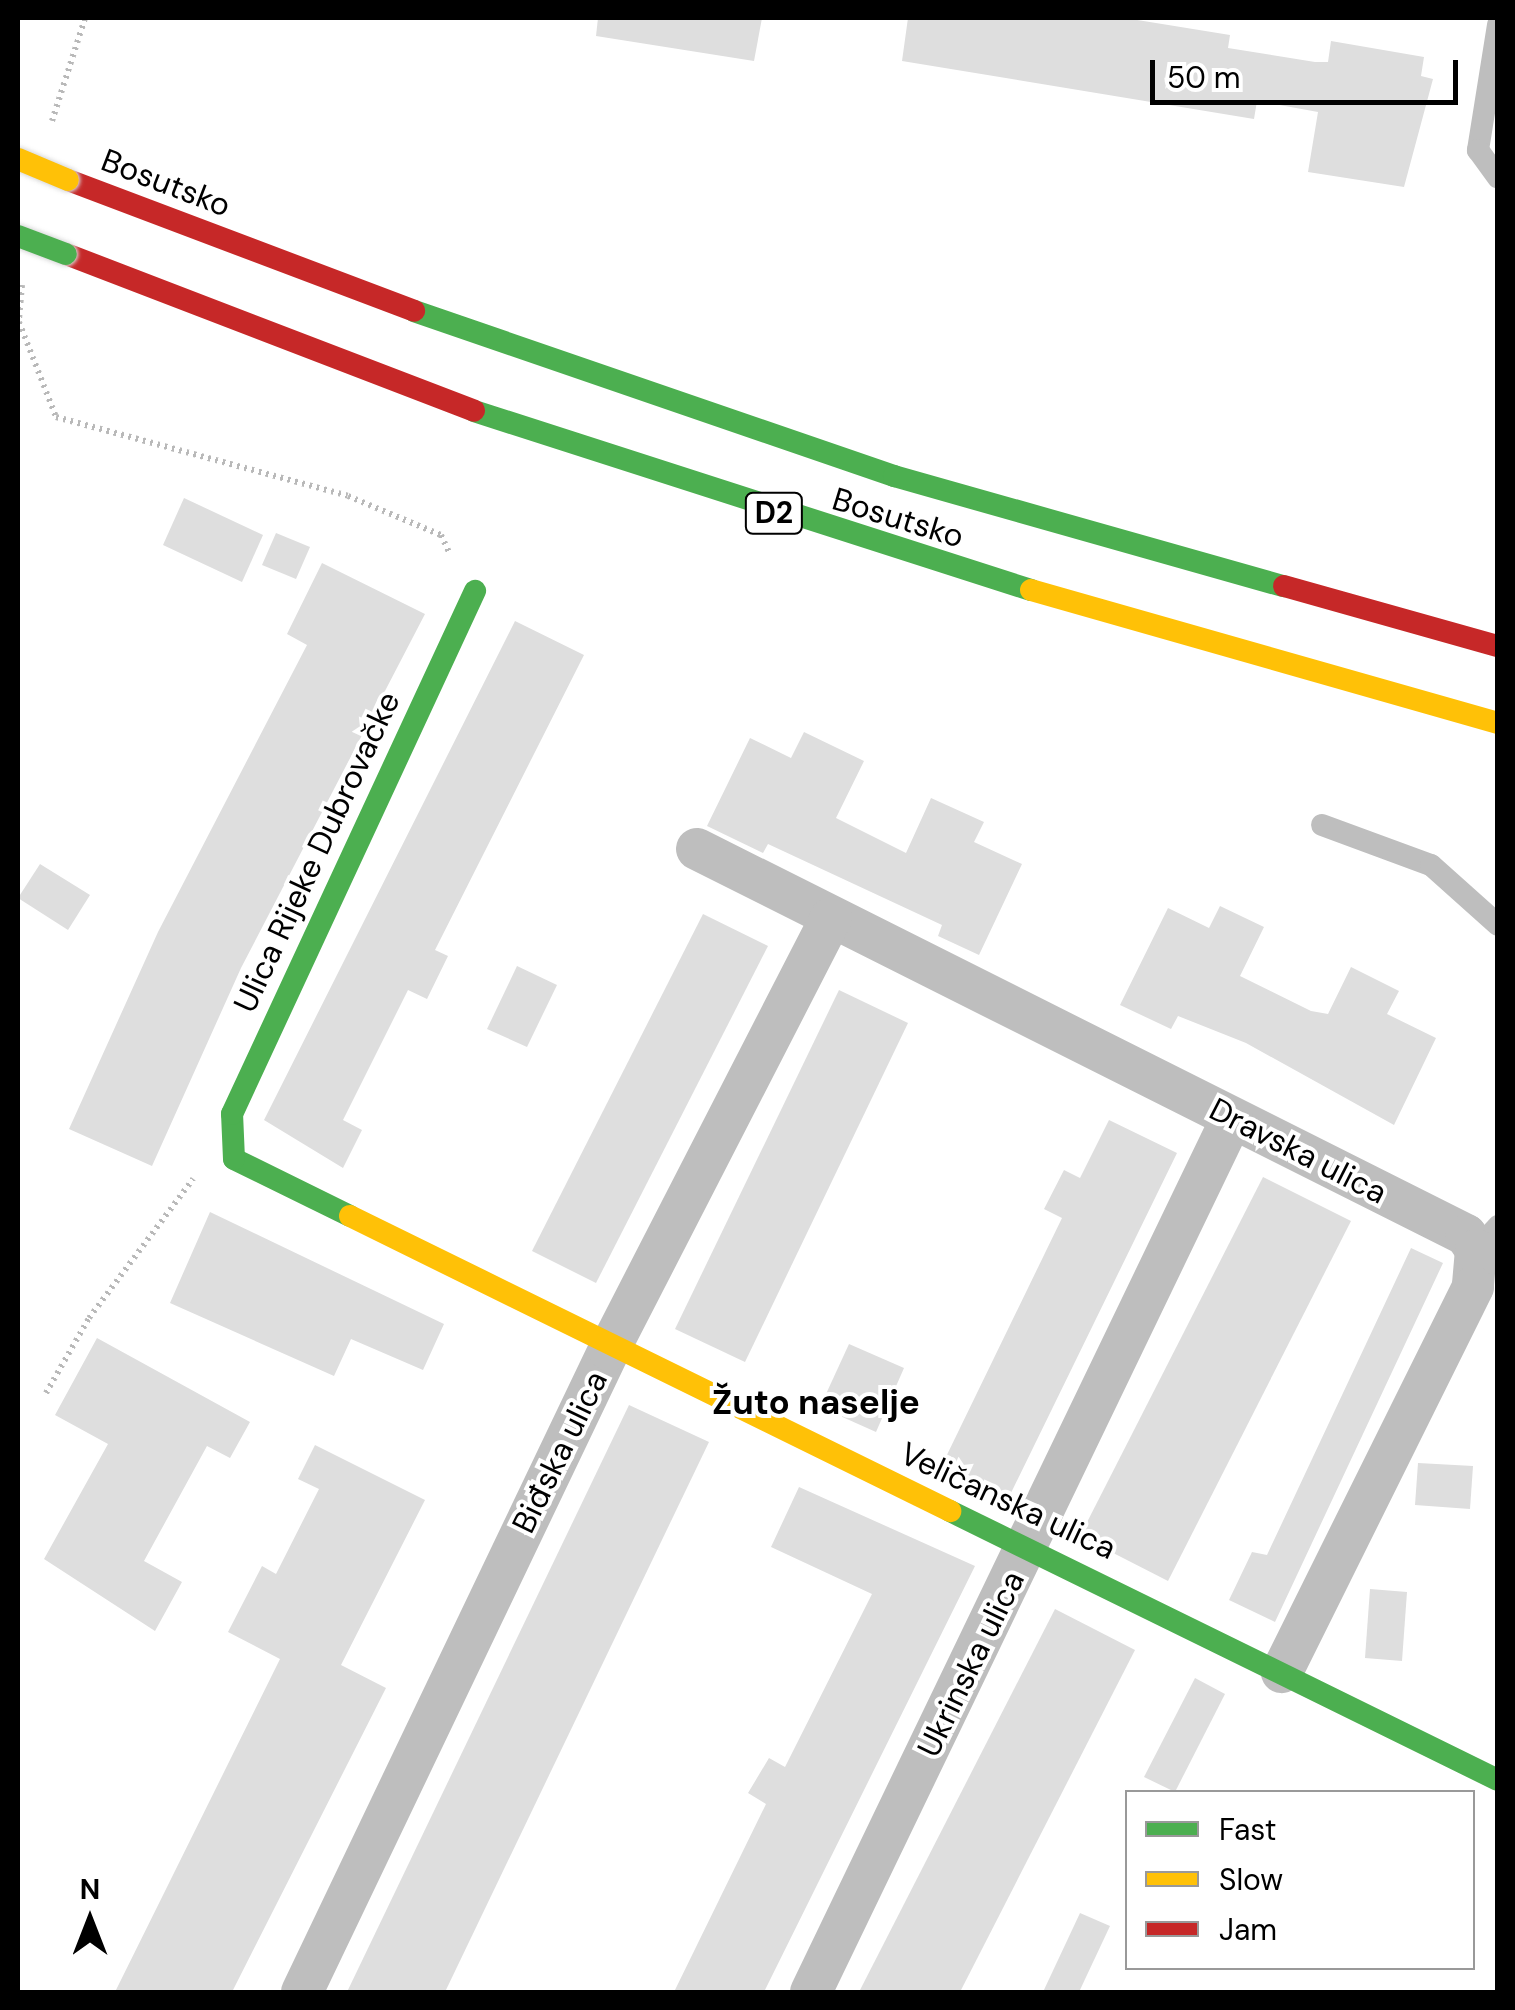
<!DOCTYPE html>
<meta charset="utf-8">
<style>
body{margin:0}
#map{position:relative;width:1515px;height:2010px;overflow:hidden;background:#fff;font-family:"DM Sans",sans-serif}
div>[style]{position:absolute}
[style*='--x']{left:calc(var(--x)*1px);top:calc(var(--y)*1px);width:calc(var(--w)*1px);rotate:calc(var(--a)*1deg)}
.building>*{inset:0;background:#dedede}
.path>*{height:6px;margin-top:-3px;transform-origin:0;background:repeating-linear-gradient(90deg,#b9b9b9 0 2.5px,transparent 0 7.5px)}
.lane>*{height:22px;margin:-11px;padding:0 11px;transform-origin:11px;border-radius:11px;background:#bebebe}
.street>*{height:42px;margin:-21px;padding:0 21px;transform-origin:21px;border-radius:21px;background:#bebebe}
.fast>*{height:22px;margin:-11px;padding:0 11px;transform-origin:11px;border-radius:11px;background:#4caf50}
.slow>*{height:22px;margin:-11px;padding:0 11px;transform-origin:11px;border-radius:11px;background:#ffc107}
.jam>*{height:22px;margin:-11px;padding:0 11px;transform-origin:11px;border-radius:11px;background:#c62828}
.bridges{filter:drop-shadow(0 0 2px #dbdbdb) drop-shadow(0 0 2px #dbdbdb)}
.fast-bridge>*{height:22px;margin:-11px;padding:0 11px;transform-origin:11px;border-radius:11px;background:#4caf50}
.slow-bridge>*{height:22px;margin:-11px;padding:0 11px;transform-origin:11px;border-radius:11px;background:#ffc107}
span{translate:-50% -50%;white-space:nowrap;text-align:center;line-height:1.15;-webkit-text-stroke:8px #fff;paint-order:stroke}
.shield-label span{padding:2px 8px;background:#fff;border:2px solid;border-radius:8px;-webkit-text-stroke-width:0}
.shield-label{font-size:30px;color:#000;font-weight:700}
.street-label{font-size:32px;color:#000}
.neighbourhood-label{font-size:35px;color:#000;font-weight:700}
.frame{position:absolute;inset:0;border:20px solid #000;pointer-events:none}
.legend{position:absolute;left:1125px;top:1790px;width:350px;height:180px;box-sizing:border-box;background:#fff;border:2px solid #999;margin:0;padding:12px 18px;list-style:none;font-size:30px;color:#000}
.legend li{display:flex;align-items:center;gap:20px;height:50px}
.legend b{width:50px;border:2px solid #999}
.north{position:absolute;left:40px;top:1870px;width:100px;height:100px;-webkit-text-stroke:8px #fff;paint-order:stroke;rotate:0deg;font-size:28px;font-weight:700;line-height:40px;text-align:center;color:#000}
.north::after{content:'';display:block;margin:auto;width:35px;height:45px;background:#000;clip-path:polygon(50% 0,100% 100%,50% 72%,0 100%)}
.scale{position:absolute;left:1150px;top:60px;width:308px;height:45px;box-sizing:border-box;border:5px solid #000;border-top:0;padding-left:12px;font-size:30px;line-height:35px;white-space:nowrap;color:#000;-webkit-text-stroke:8px #fff;paint-order:stroke}
</style>
<div id="map">
<div class="building">
<div style="clip-path:polygon(598px 18px,762px 18px,754px 61px,596px 36px)"></div>
<div style="clip-path:polygon(908px 18px,1125px 18px,1230px 35px,1228px 48px,1315px 62px,1328px 62px,1331px 41px,1424px 57px,1421px 76px,1433px 79px,1404px 187px,1308px 172px,1318px 112px,1257px 101px,1254px 119px,902px 61px)"></div>
<div style="clip-path:polygon(184px 498px,263px 535px,242px 582px,163px 545px)"></div>
<div style="clip-path:polygon(276px 533px,310px 547px,296px 579px,262px 565px)"></div>
<div style="clip-path:polygon(322px 563px,425px 614px,241px 968px,152px 1166px,69px 1129px,158px 932px,307px 645px,287px 634px)"></div>
<div style="clip-path:polygon(515px 621px,584px 655px,435px 950px,448px 956px,427px 999px,408px 990px,343px 1120px,362px 1130px,343px 1168px,264px 1120px)"></div>
<div style="clip-path:polygon(804px 732px,864px 761px,836px 818px,906px 853px,931px 798px,984px 822px,974px 842px,1022px 864px,979px 955px,938px 936px,942px 925px,768px 844px,763px 853px,707px 826px,750px 738px,791px 758px)"></div>
<div style="clip-path:polygon(40px 864px,90px 895px,68px 930px,18px 898px)"></div>
<div style="clip-path:polygon(1220px 906px,1264px 927px,1240px 976px,1311px 1011px,1328px 1014px,1351px 967px,1399px 991px,1387px 1014px,1436px 1038px,1394px 1125px,1246px 1043px,1178px 1016px,1171px 1029px,1120px 1005px,1168px 908px,1209px 928px)"></div>
<div style="clip-path:polygon(703px 914px,768px 946px,596px 1283px,532px 1251px)"></div>
<div style="clip-path:polygon(517px 966px,557px 985px,527px 1047px,487px 1029px)"></div>
<div style="clip-path:polygon(839px 990px,908px 1023px,745px 1362px,675px 1329px)"></div>
<div style="clip-path:polygon(1109px 1120px,1177px 1153px,1010px 1495px,943px 1463px,1062px 1218px,1044px 1209px,1064px 1170px,1080px 1178px)"></div>
<div style="clip-path:polygon(1263px 1177px,1351px 1221px,1168px 1581px,1080px 1536px)"></div>
<div style="clip-path:polygon(210px 1212px,444px 1324px,423px 1370px,351px 1339px,334px 1376px,170px 1303px)"></div>
<div style="clip-path:polygon(1411px 1248px,1443px 1263px,1275px 1622px,1229px 1600px,1252px 1552px,1267px 1555px)"></div>
<div style="clip-path:polygon(97px 1338px,250px 1422px,230px 1458px,207px 1446px,144px 1561px,182px 1582px,155px 1631px,44px 1559px,108px 1444px,55px 1415px)"></div>
<div style="clip-path:polygon(849px 1344px,904px 1368px,876px 1432px,820px 1407px)"></div>
<div style="clip-path:polygon(629px 1405px,709px 1442px,445px 1992px,347px 1992px)"></div>
<div style="clip-path:polygon(315px 1445px,425px 1500px,341px 1665px,386px 1688px,232px 1992px,115px 1992px,280px 1659px,228px 1632px,262px 1566px,276px 1574px,319px 1489px,298px 1479px)"></div>
<div style="clip-path:polygon(1418px 1463px,1473px 1466px,1470px 1509px,1415px 1505px)"></div>
<div style="clip-path:polygon(799px 1487px,975px 1566px,764px 1992px,674px 1992px,766px 1804px,748px 1793px,769px 1758px,785px 1767px,872px 1594px,771px 1547px)"></div>
<div style="clip-path:polygon(1370px 1589px,1407px 1592px,1402px 1661px,1365px 1658px)"></div>
<div style="clip-path:polygon(1055px 1609px,1135px 1650px,960px 1992px,859px 1992px)"></div>
<div style="clip-path:polygon(1195px 1678px,1225px 1694px,1175px 1792px,1144px 1777px)"></div>
<div style="clip-path:polygon(1080px 1913px,1110px 1926px,1079px 1992px,1043px 1992px)"></div>
</div>
<div class="path">
<div style="--x:52;--y:121;--w:108;--a:-72.2"></div>
<div style="--x:22;--y:285;--w:37;--a:95"></div>
<div style="--x:19;--y:322;--w:102;--a:68.7"></div>
<div style="--x:56;--y:417;--w:302;--a:15.1"></div>
<div style="--x:348;--y:496;--w:101;--a:22.8"></div>
<div style="--x:441;--y:535;--w:19;--a:65"></div>
<div style="--x:46;--y:1393;--w:86;--a:-60.2"></div>
<div style="--x:89;--y:1318;--w:174;--a:-53.2"></div>
</div>
<div class="lane">
<div style="--x:1498;--y:25;--w:127;--a:99.1"></div>
<div style="--x:1478;--y:150;--w:34;--a:54"></div>
<div style="--x:1322;--y:825;--w:116;--a:20.2"></div>
<div style="--x:1431;--y:865;--w:90;--a:41.8"></div>
<div style="--x:1476;--y:1250;--w:33;--a:-47"></div>
</div>
<div class="street">
<div style="--x:697;--y:849;--w:860;--a:26.65"></div>
<div style="--x:1466;--y:1235;--w:18;--a:56"></div>
<div style="--x:1476;--y:1250;--w:37;--a:95"></div>
<div style="--x:1473;--y:1287;--w:430;--a:116.4"></div>
<div style="--x:302;--y:1992;--w:712;--a:-64.44"></div>
<div style="--x:609;--y:1350;--w:486;--a:-62.8"></div>
<div style="--x:811;--y:1992;--w:970;--a:-64.28"></div>
</div>
<div class="fast">
<div style="--x:414;--y:311;--w:508;--a:18.97"></div>
<div style="--x:894;--y:476;--w:405;--a:15.8"></div>
<div style="--x:474;--y:411;--w:585;--a:17.82"></div>
<div style="--x:350;--y:1216;--w:129;--a:-153.8"></div>
<div style="--x:234;--y:1159;--w:45;--a:-92.5"></div>
<div style="--x:232;--y:1114;--w:577;--a:-65.08"></div>
<div style="--x:950;--y:1511;--w:610;--a:26.15"></div>
</div>
<div class="slow">
<div style="--x:1031;--y:590;--w:486;--a:15.9"></div>
<div style="--x:350;--y:1216;--w:669;--a:26.18"></div>
</div>
<div class="jam">
<div style="--x:68;--y:180;--w:370;--a:20.7"></div>
<div style="--x:66;--y:254;--w:437;--a:21"></div>
<div style="--x:1284;--y:586;--w:222;--a:15.7"></div>
</div>
<div class="bridges">
<div class="fast-bridge">
<div style="--x:18;--y:236;--w:51;--a:20.6"></div>
</div>
<div class="slow-bridge">
<div style="--x:18;--y:159;--w:54;--a:22.8"></div>
</div>
</div>
<div class="shield-label">
<span style="left:774px;top:513px">D2</span>
</div>
<div class="street-label">
<span style="left:166px;top:183px;rotate:21deg">Bosutsko</span>
<span style="left:898px;top:518px;rotate:17deg">Bosutsko</span>
<span style="left:317px;top:852px;rotate:-65deg">Ulica Rijeke Dubrovačke</span>
<span style="left:1298px;top:1151px;rotate:27deg">Dravska ulica</span>
<span style="left:560px;top:1452px;rotate:-64deg">Biđska ulica</span>
<span style="left:1008px;top:1501px;rotate:25deg">Veličanska ulica</span>
<span style="left:971px;top:1664px;rotate:-64deg">Ukrinska ulica</span>
</div>
<div class="neighbourhood-label">
<span style="left:816px;top:1402px">Žuto naselje</span>
</div>
<div class="frame"></div>
<ul class="legend">
<li><b style="height:12px;background:#4caf50"></b>Fast</li>
<li><b style="height:12px;background:#ffc107"></b>Slow</li>
<li><b style="height:12px;background:#c62828"></b>Jam</li>
</ul>
<div class="north">N</div>
<div class="scale">50 m</div>
</div>
